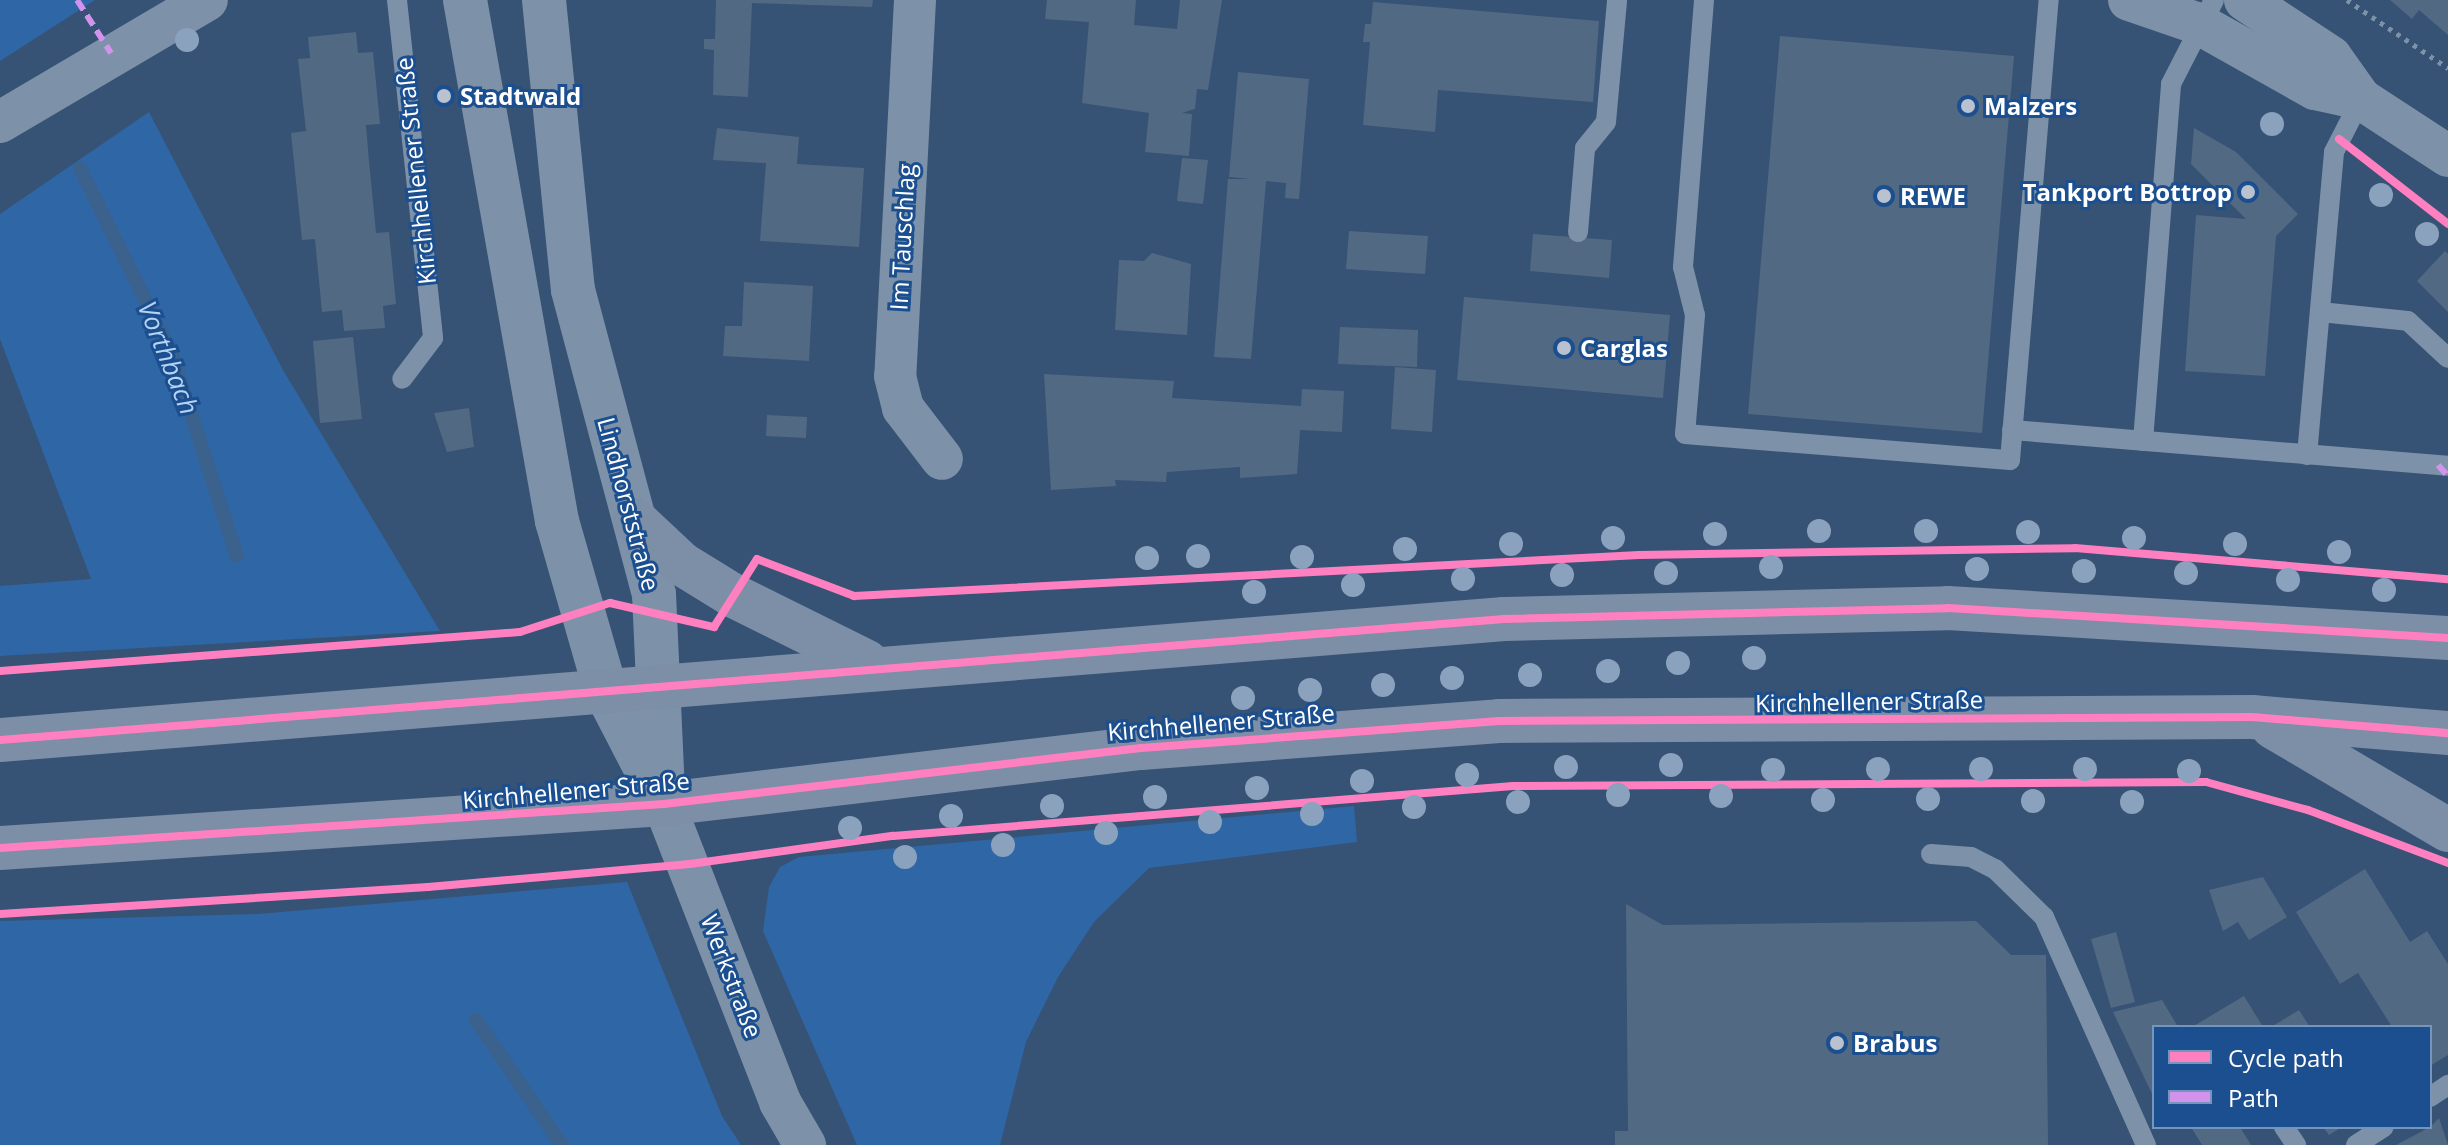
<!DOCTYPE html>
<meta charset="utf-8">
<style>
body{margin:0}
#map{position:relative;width:2448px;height:1145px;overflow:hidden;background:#365274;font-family:"Open Sans",sans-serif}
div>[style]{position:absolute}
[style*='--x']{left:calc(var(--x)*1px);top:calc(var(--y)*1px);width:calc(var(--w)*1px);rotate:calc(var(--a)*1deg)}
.green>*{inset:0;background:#2f66a5}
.stream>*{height:14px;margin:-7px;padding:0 7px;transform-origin:7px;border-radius:7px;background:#3b618d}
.building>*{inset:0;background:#526984}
.path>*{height:5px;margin-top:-2.5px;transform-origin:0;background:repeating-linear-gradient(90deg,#7d92a8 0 4px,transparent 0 10px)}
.service>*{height:20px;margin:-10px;padding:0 10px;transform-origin:10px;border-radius:10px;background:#7d92a8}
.minor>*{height:42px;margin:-21px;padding:0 21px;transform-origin:21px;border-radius:21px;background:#7d92a8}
.tertiary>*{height:44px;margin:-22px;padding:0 22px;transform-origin:22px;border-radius:22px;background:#7d92a8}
.primary>*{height:44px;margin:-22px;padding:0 22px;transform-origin:22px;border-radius:22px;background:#7d8ea7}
.quiet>*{height:6px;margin-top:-3px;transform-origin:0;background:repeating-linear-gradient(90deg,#d193ec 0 12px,transparent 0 18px)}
.cycleway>*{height:8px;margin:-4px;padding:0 4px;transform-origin:4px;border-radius:4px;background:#ff80c0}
.trees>*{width:24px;height:24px;margin:-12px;border-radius:50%;background:#8aa2be}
.dots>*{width:22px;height:22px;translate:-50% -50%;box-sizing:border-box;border:4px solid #1b4f8f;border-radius:50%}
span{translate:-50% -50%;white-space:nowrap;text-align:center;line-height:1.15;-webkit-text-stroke:6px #1b4f8f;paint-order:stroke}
.poi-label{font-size:24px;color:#fff;font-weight:700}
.left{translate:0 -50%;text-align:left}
.right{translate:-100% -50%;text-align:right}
.street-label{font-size:24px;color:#fff}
.water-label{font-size:26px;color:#b5d3f5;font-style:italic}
.legend{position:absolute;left:2152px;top:1025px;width:280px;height:104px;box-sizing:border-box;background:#1b4f8f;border:2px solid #7695bc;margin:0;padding:10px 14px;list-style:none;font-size:24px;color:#fff}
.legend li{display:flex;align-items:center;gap:16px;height:40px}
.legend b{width:40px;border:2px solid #7695bc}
</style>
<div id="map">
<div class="green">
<div style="clip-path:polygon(0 0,95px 0,0 61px)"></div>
<div style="clip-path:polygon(149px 112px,283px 370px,440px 631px,0 656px,0 586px,91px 579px,0 339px,0 214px)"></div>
<div style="clip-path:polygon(1354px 806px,1357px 842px,1149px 868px,1094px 922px,1058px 977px,1026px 1042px,1000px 1145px,857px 1145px,763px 931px,769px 887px,780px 867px,799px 857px)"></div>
<div style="clip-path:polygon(627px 882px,722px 1116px,741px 1145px,0 1145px,0 921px,258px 914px)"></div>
</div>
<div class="stream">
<div style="--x:80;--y:168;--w:205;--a:63.7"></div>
<div style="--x:171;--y:352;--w:214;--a:72.1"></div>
<div style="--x:476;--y:1020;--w:152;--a:55.5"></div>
</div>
<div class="building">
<div style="clip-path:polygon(716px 0,873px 0,872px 7px,752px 3px,748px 97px,713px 95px,714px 50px,704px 49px,704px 39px,715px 39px)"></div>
<div style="clip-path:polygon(1047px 0,1136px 0,1134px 25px,1177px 29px,1180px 0,1222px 0,1208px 90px,1197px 89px,1195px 109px,1182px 113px,1192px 114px,1189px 156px,1145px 152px,1149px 113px,1082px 103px,1089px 22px,1045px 19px)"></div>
<div style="clip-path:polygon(2390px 0,2448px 0,2448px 35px,2419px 10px,2412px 19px)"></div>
<div style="clip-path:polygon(1373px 2px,1599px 21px,1593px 102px,1438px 90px,1435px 132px,1363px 125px,1370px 42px,1363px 42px,1365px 24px,1371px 24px)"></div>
<div style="clip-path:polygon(356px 32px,358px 53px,373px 52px,380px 124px,366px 125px,369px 161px,376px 233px,389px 232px,396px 304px,383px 306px,385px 328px,344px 331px,342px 310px,322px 312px,315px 239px,302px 240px,291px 133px,306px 131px,298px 59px,310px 58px,308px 37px)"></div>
<div style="clip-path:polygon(1780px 36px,2014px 56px,1982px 433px,1748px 414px)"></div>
<div style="clip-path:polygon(1238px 72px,1309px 79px,1299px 199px,1285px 198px,1286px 183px,1266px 181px,1251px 359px,1214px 357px,1228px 179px,1251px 179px,1229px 177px)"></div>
<div style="clip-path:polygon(717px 128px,799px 137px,797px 164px,864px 168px,859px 247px,760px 241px,766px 163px,713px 160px)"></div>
<div style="clip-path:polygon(2194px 128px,2236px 152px,2298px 214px,2276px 236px,2265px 376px,2185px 371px,2196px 215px,2246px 219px,2191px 164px)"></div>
<div style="clip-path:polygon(1182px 158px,1208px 160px,1203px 204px,1177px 201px)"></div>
<div style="clip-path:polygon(1349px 231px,1428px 236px,1425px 274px,1346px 269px)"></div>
<div style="clip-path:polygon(1533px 234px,1612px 240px,1609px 278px,1530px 271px)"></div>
<div style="clip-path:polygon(2445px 251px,2448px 254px,2448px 312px,2417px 281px)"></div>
<div style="clip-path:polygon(1152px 253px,1191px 264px,1187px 335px,1115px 330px,1119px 260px,1144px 261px)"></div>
<div style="clip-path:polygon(744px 282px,813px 286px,809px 361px,723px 356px,725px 326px,742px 326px)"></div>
<div style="clip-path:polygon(1464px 297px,1670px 315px,1663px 398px,1457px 380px)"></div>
<div style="clip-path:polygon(1340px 327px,1418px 330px,1417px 367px,1338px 364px)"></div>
<div style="clip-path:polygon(353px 337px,362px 419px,320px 423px,313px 341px)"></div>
<div style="clip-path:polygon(1395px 367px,1436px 370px,1432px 432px,1391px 429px)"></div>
<div style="clip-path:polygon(1044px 374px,1174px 381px,1172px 398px,1301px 406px,1302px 389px,1344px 391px,1342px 432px,1300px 430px,1297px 474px,1240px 478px,1240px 467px,1167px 472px,1166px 482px,1115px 480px,1116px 486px,1051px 490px)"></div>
<div style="clip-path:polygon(469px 408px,474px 447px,447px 452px,434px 413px)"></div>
<div style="clip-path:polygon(767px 415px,807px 417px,806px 438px,766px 436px)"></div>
<div style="clip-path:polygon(2365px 869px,2410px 942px,2427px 931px,2448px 964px,2448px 1055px,2430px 1066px,2430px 1027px,2392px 1027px,2358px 973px,2340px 984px,2296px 912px)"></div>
<div style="clip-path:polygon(2263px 877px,2287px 917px,2249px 940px,2238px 922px,2223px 931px,2209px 890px)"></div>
<div style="clip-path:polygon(1626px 904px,1663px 925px,1976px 921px,2011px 955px,2046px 955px,2048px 1145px,1615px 1145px,1615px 1131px,1628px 1131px)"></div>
<div style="clip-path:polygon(2116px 932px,2135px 1002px,2111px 1008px,2091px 939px)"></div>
<div style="clip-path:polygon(2244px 996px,2263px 1027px,2192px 1027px)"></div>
<div style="clip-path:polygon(2162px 1000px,2178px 1027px,2154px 1027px,2154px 1098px,2113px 1012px)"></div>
<div style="clip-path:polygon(2299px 1010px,2310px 1027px,2271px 1027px)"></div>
<div style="clip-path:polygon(2439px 1118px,2448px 1145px,2396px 1145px,2430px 1127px)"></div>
<div style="clip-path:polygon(2191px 1127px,2240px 1127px,2251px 1145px,2202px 1145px)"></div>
<div style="clip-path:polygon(2323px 1127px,2342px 1127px,2329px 1135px)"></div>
</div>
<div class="path">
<div style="--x:2347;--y:0;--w:122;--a:34"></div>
</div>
<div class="service">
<div style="--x:397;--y:0;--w:340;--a:83.9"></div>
<div style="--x:433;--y:338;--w:51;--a:127.1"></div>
<div style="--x:1704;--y:0;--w:268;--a:94.5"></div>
<div style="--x:1683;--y:267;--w:49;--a:76"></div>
<div style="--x:1695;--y:315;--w:119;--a:94.8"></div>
<div style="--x:1685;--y:434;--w:326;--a:4.6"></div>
<div style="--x:2010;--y:460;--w:462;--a:-85.2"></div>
<div style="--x:1578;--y:232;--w:84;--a:-85.2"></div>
<div style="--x:1585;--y:148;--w:33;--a:-51"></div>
<div style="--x:1606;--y:122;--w:122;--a:-84.8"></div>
<div style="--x:2320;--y:312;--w:88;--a:5.8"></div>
<div style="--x:2408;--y:321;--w:54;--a:42.8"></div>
<div style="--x:2012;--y:430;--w:437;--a:4.7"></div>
<div style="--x:2143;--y:441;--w:358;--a:-85.5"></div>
<div style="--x:2171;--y:84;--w:94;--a:-62.9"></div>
<div style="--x:2307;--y:455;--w:304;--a:-84.9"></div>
<div style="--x:2334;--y:152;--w:59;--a:-63"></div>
<div style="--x:1931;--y:854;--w:40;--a:4.3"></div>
<div style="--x:1971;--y:857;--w:27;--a:27"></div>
<div style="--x:1995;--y:869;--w:69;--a:44.4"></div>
<div style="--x:2044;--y:917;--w:250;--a:65.9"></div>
<div style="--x:2430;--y:1097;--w:22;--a:-34"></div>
<div style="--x:2284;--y:1127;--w:22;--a:56"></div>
<div style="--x:2356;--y:1145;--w:33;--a:-33"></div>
</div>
<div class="minor">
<div style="--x:915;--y:0;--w:377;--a:93"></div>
<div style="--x:895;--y:376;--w:33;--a:76"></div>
<div style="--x:903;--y:408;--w:64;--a:52.6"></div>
<div style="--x:2129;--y:0;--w:74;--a:18.9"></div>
<div style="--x:2199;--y:24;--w:133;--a:29.3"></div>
<div style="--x:2315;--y:89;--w:47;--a:12.3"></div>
<div style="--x:2361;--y:99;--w:104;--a:33.2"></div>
<div style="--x:2245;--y:0;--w:103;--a:33.5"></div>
<div style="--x:2331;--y:57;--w:52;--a:54.5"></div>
<div style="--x:0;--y:122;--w:240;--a:-30.5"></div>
<div style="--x:664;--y:804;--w:320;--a:68.7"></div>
<div style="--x:780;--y:1102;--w:50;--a:59.8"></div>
</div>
<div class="tertiary">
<div style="--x:465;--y:0;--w:529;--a:79.99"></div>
<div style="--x:557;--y:521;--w:178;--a:74"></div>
<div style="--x:606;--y:692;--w:126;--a:62.6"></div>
<div style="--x:544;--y:0;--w:291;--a:84.3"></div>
<div style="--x:573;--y:290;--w:315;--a:75.1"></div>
<div style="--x:654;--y:594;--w:200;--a:87.4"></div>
</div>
<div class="primary">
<div style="--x:635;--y:520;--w:64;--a:43.1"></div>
<div style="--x:682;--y:564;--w:61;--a:31.6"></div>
<div style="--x:734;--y:596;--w:148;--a:26.4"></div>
<div style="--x:2273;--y:727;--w:203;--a:30.5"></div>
<div style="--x:0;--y:740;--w:1509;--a:-4.6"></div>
<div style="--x:1504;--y:619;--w:444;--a:-1.4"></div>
<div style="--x:1948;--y:608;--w:501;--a:3.43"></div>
<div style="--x:0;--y:848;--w:665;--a:-3.79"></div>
<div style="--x:664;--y:804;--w:480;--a:-6.7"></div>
<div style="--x:1141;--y:748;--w:359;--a:-4.3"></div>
<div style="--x:1499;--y:721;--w:753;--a:-0.3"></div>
<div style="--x:2252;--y:717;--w:197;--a:4.7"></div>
</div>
<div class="quiet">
<div style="--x:77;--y:0;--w:63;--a:57.3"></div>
<div style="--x:2438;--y:465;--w:15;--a:48"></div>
</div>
<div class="cycleway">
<div style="--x:2339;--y:139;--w:138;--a:37.9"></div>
<div style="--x:0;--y:671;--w:521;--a:-4.29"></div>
<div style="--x:520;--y:632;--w:95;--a:-17.9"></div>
<div style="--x:610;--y:603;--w:107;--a:13"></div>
<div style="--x:714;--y:627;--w:80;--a:-57.7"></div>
<div style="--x:757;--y:559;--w:104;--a:20.9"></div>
<div style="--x:854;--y:596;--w:786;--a:-2.99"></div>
<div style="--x:1639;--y:555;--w:436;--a:-0.9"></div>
<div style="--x:2075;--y:548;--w:374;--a:4.8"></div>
<div style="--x:0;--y:740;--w:1509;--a:-4.6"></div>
<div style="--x:1504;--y:619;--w:444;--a:-1.4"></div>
<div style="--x:1948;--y:608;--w:501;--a:3.43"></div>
<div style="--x:0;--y:848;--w:665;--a:-3.79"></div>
<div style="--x:664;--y:804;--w:480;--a:-6.7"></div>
<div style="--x:1141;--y:748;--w:359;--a:-4.3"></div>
<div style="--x:1499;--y:721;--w:753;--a:-0.3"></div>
<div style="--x:2252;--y:717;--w:197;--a:4.7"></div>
<div style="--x:0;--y:914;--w:429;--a:-3.6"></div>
<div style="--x:428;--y:887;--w:263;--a:-5"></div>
<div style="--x:690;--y:864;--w:205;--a:-7.9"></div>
<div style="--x:893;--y:836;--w:622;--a:-4.61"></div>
<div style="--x:1513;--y:786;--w:693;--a:-0.33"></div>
<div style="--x:2206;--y:782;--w:106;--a:15.4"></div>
<div style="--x:2308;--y:810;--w:150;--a:20.7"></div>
</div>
<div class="trees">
<div style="left:187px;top:40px"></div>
<div style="left:2272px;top:124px"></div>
<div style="left:2381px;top:195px"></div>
<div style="left:2427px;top:234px"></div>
<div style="left:1819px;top:531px"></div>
<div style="left:1926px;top:531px"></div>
<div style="left:2028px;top:532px"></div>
<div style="left:1715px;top:534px"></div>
<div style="left:1613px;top:538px"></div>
<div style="left:2134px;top:538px"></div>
<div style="left:1511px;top:544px"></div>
<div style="left:2235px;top:544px"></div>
<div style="left:1405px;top:549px"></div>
<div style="left:2339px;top:552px"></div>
<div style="left:1198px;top:556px"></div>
<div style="left:1302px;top:557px"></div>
<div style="left:1147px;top:558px"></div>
<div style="left:1771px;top:567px"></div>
<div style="left:1977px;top:569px"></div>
<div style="left:2084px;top:571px"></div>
<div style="left:1666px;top:573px"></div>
<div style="left:2186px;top:573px"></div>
<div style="left:1562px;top:575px"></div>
<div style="left:1463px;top:579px"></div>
<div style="left:2288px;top:580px"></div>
<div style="left:1353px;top:585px"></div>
<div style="left:2384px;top:590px"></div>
<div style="left:1254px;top:592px"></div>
<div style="left:1754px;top:658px"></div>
<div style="left:1678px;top:663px"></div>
<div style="left:1608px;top:671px"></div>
<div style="left:1530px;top:675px"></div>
<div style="left:1452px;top:678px"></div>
<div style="left:1383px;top:685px"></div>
<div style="left:1310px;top:690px"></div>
<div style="left:1243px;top:698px"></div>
<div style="left:1671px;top:765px"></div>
<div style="left:1566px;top:767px"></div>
<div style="left:1878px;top:769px"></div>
<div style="left:1981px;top:769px"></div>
<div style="left:2085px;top:769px"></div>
<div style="left:1773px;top:770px"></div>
<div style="left:2189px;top:771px"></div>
<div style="left:1467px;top:775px"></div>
<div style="left:1362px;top:781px"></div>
<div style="left:1257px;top:788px"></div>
<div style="left:1618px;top:795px"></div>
<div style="left:1721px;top:796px"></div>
<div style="left:1155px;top:797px"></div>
<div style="left:1928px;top:799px"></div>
<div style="left:1823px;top:800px"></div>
<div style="left:2033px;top:801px"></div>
<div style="left:1518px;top:802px"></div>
<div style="left:2132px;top:802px"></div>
<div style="left:1052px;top:806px"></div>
<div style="left:1414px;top:807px"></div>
<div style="left:1312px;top:814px"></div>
<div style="left:951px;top:816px"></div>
<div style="left:1210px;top:822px"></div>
<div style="left:850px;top:828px"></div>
<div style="left:1106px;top:833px"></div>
<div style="left:1003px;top:845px"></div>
<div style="left:905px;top:857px"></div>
</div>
<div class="dots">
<div style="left:444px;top:96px;background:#b9c2ce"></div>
<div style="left:1968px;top:106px;background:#b9c2ce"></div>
<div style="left:2248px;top:192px;background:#b9c2ce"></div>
<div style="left:1884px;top:196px;background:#b9c2ce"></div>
<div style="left:1564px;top:348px;background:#b9c2ce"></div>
<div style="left:1837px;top:1043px;background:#b9c2ce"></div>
</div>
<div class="poi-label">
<span class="left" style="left:460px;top:96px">Stadtwald</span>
<span class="left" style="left:1984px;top:106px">Malzers</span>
<span class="right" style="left:2232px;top:192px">Tankport Bottrop</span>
<span class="left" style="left:1900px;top:196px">REWE</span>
<span class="left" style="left:1580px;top:348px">Carglas</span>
<span class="left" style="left:1853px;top:1043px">Brabus</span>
</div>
<div class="street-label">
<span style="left:415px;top:171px;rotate:-96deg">Kirchhellener Straße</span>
<span style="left:902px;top:237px;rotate:-87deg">Im Tauschlag</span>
<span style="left:629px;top:504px;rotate:75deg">Lindhorststraße</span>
<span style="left:1869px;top:701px;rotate:-1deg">Kirchhellener Straße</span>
<span style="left:1221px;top:722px;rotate:-5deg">Kirchhellener Straße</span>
<span style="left:576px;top:790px;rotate:-5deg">Kirchhellener Straße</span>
<span style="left:732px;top:976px;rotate:69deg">Werkstraße</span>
</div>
<div class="water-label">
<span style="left:168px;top:358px;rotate:68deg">Vorthbach</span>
</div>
<ul class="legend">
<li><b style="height:10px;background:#ff80c0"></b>Cycle path</li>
<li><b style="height:10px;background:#d193ec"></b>Path</li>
</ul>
</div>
